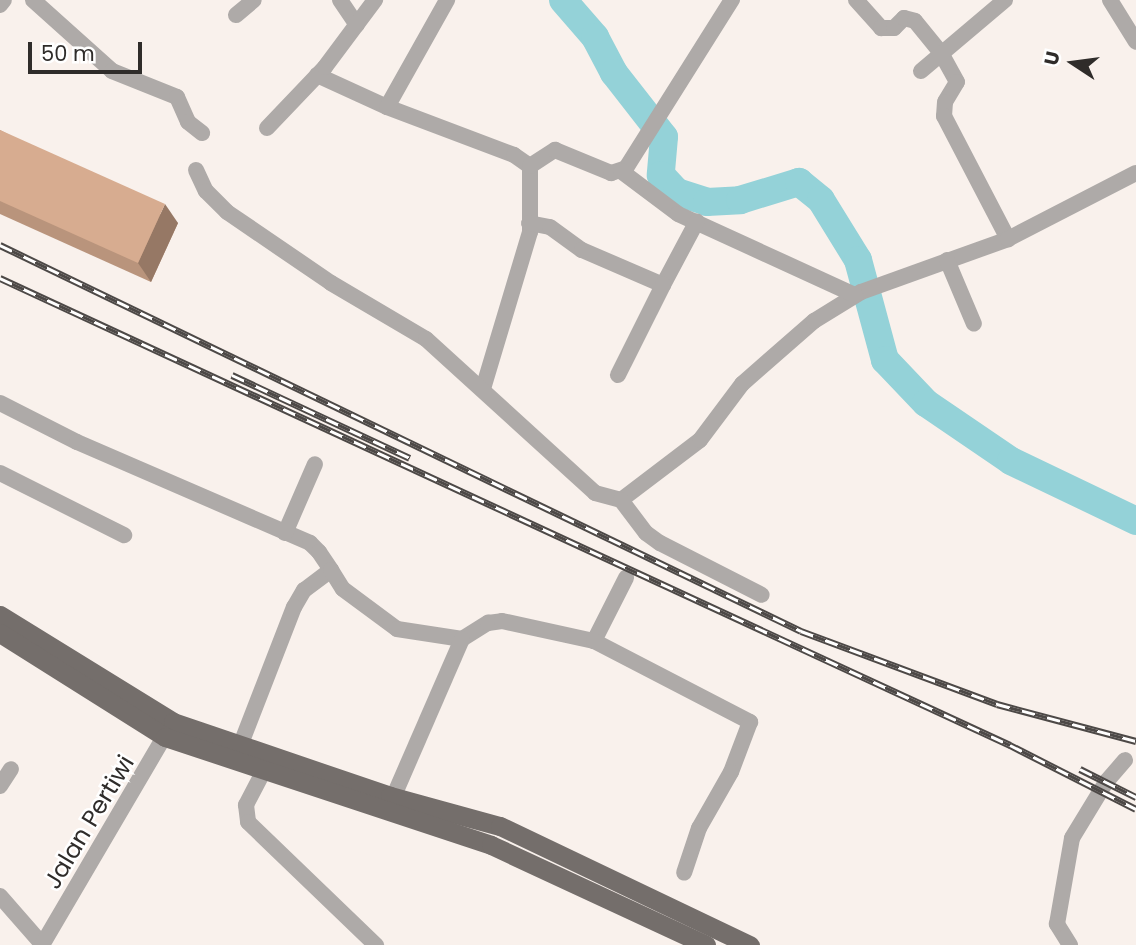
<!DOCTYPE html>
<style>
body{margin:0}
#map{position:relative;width:1136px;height:945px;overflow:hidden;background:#f9f1ec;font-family:Poppins,sans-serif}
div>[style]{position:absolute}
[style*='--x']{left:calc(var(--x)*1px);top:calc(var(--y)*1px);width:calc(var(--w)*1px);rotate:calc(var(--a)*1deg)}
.river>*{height:28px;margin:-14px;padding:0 14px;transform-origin:14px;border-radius:14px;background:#94d2d8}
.minor>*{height:16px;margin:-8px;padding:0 8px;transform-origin:8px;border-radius:8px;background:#aeaaa8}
.major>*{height:19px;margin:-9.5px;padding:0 9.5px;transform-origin:9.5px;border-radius:9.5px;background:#746e6b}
.rail>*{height:7px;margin-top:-3.5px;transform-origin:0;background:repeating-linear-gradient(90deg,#fff 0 13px,#4d4947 0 26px);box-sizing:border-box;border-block:2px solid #4d4947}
.wall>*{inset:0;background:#b9947c}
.shaded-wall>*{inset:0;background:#967865}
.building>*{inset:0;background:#d7ac90}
span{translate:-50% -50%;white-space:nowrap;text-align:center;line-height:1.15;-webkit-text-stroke:5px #fff;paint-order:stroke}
.street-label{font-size:24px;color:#2f2c2a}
.north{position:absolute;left:1038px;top:28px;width:70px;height:70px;-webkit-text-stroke:5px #fff;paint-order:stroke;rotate:283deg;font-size:19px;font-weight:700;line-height:28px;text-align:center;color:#2f2c2a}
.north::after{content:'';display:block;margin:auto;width:24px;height:32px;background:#2f2c2a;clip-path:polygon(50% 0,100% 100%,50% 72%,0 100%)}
.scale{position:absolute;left:28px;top:42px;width:114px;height:32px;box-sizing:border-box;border:4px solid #2f2c2a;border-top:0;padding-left:9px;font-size:21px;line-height:24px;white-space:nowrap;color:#2f2c2a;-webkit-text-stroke:5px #fff;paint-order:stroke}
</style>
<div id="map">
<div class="river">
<div style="--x:563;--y:0;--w:49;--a:49.1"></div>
<div style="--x:595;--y:37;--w:41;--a:62.2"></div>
<div style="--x:614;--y:73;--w:81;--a:52"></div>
<div style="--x:664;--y:137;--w:38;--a:95"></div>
<div style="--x:661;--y:175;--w:23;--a:47"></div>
<div style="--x:677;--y:192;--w:32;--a:18"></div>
<div style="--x:707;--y:202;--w:33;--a:-3"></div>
<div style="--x:740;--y:200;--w:62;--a:-17"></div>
<div style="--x:799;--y:182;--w:28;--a:39"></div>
<div style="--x:821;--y:200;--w:70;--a:58.3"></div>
<div style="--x:858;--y:260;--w:104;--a:74.9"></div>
<div style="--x:885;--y:360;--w:59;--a:46.4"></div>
<div style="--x:926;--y:403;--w:103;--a:34.3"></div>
<div style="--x:1011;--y:461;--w:139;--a:25.6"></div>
</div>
<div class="minor">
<div style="--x:33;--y:0;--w:106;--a:41.9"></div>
<div style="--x:112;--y:71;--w:70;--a:21.8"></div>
<div style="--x:177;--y:97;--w:27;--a:66"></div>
<div style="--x:188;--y:122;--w:18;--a:38"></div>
<div style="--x:340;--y:0;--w:30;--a:56"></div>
<div style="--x:856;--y:0;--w:38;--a:48"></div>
<div style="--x:881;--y:28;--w:13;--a:0"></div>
<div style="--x:894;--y:28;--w:14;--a:-45"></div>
<div style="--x:904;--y:18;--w:11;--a:15"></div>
<div style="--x:915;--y:21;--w:41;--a:50.9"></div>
<div style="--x:941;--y:53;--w:33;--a:61"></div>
<div style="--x:957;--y:82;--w:23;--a:121"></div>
<div style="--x:945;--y:102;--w:14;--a:94"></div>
<div style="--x:944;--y:116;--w:139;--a:62.5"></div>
<div style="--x:1110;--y:0;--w:49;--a:58.2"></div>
<div style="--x:0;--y:5;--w:6;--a:-51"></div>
<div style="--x:236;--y:15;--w:23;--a:-40"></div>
<div style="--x:921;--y:71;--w:110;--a:-40.2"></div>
<div style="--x:317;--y:75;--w:77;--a:24.6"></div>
<div style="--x:387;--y:107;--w:136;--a:20.7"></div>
<div style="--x:514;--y:155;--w:19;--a:35"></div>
<div style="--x:530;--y:166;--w:66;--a:90"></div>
<div style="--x:530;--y:232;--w:164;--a:106.7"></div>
<div style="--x:387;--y:107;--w:123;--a:-60.7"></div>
<div style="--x:267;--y:128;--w:84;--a:-46.4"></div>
<div style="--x:325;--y:67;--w:84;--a:-53.3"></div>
<div style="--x:530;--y:166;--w:30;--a:-33"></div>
<div style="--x:555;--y:150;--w:61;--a:22.3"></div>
<div style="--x:611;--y:173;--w:16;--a:-18"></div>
<div style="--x:626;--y:168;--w:199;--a:-57.8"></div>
<div style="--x:196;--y:170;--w:23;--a:65"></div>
<div style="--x:206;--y:191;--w:30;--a:45"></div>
<div style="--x:227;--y:212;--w:126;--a:34.3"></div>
<div style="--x:331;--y:283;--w:110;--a:30.5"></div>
<div style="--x:426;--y:339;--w:229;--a:42.3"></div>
<div style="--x:595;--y:493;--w:27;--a:15"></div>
<div style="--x:621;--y:500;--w:99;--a:-37.2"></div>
<div style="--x:700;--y:440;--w:70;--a:-53.1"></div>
<div style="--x:742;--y:384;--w:96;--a:-41.2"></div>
<div style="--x:814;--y:321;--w:55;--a:-31.7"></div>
<div style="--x:861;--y:292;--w:156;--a:-19.8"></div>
<div style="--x:1008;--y:239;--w:144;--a:-27.3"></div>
<div style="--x:621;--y:171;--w:71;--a:37"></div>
<div style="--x:678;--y:214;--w:195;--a:24.6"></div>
<div style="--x:529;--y:223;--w:21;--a:11"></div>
<div style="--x:550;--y:227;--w:39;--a:36"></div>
<div style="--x:582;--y:250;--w:88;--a:23.4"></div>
<div style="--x:663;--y:285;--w:72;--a:-62"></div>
<div style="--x:947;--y:260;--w:69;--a:67.1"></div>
<div style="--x:618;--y:375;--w:101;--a:-63.4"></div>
<div style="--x:0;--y:403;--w:86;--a:26.9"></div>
<div style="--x:77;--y:442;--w:254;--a:23.4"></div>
<div style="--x:310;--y:543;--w:13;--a:45"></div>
<div style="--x:319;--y:552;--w:22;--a:56"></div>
<div style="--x:331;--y:570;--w:34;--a:143"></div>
<div style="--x:304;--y:590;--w:20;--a:120"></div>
<div style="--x:294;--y:607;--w:158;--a:111.2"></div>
<div style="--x:0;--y:473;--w:139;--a:26.6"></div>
<div style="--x:621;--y:500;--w:41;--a:52.9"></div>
<div style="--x:646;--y:533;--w:17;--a:36"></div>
<div style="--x:660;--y:543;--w:114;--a:27"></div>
<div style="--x:285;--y:533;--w:75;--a:-66.5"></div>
<div style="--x:331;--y:570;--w:22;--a:58"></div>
<div style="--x:343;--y:589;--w:67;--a:36.5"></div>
<div style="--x:397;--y:629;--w:66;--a:8.7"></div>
<div style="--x:462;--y:639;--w:31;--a:-32"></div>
<div style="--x:488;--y:623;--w:14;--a:-8"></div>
<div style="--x:502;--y:621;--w:94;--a:12.3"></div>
<div style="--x:594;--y:641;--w:71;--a:-63.1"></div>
<div style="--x:594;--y:641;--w:176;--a:27.4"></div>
<div style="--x:750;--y:722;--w:53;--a:110.8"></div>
<div style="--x:731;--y:772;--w:64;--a:119.7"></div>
<div style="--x:699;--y:828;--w:47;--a:108.4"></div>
<div style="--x:270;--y:759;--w:52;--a:117.6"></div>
<div style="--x:246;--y:805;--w:17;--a:83"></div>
<div style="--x:248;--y:822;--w:178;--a:43.9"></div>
<div style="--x:0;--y:786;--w:20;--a:-57"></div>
<div style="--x:389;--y:807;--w:183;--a:-66.5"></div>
<div style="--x:0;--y:896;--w:64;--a:48.8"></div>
<div style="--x:42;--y:945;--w:253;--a:-59.6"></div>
<div style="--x:1070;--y:945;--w:25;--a:-122"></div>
<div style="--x:1057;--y:924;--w:87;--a:-80.1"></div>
<div style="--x:1072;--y:838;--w:66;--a:-58.7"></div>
<div style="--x:1106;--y:782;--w:29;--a:-49"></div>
</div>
<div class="major">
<div style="--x:0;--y:615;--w:203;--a:31.7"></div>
<div style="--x:173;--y:722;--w:229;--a:18.8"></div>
<div style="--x:390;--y:796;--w:114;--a:15.3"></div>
<div style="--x:500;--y:826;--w:277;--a:25.5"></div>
<div style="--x:0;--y:633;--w:195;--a:32.2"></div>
<div style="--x:165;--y:737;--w:343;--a:18.3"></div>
<div style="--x:491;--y:845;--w:237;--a:24.9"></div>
</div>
<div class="rail">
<div style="--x:0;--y:245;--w:889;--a:25.73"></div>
<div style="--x:801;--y:631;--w:209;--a:20.4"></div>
<div style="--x:997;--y:704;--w:144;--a:14.9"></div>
<div style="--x:0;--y:278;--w:1113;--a:24.81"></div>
<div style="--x:1010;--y:745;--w:141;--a:26.9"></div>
<div style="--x:232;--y:375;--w:196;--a:25"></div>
<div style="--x:1080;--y:769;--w:63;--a:26.6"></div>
</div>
<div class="wall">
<div style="clip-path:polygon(0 130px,178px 223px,151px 282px,0 214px)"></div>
</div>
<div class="shaded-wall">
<div style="clip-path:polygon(165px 204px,178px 223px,151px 282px,138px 263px)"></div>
</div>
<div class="building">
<div style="clip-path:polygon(0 130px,165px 204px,138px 263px,0 201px)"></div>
</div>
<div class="street-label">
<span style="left:89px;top:822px;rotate:-59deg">Jalan Pertiwi</span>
</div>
<div class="north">U</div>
<div class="scale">50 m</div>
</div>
